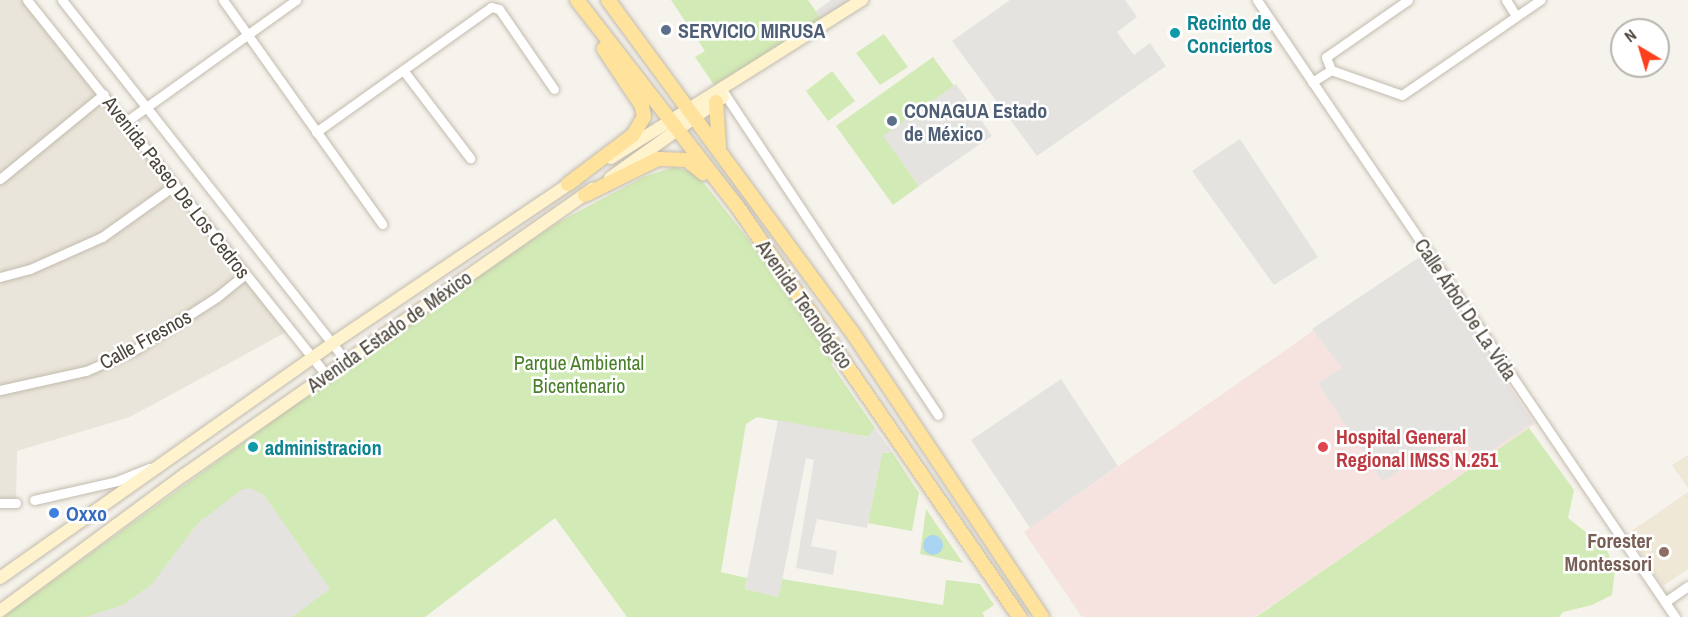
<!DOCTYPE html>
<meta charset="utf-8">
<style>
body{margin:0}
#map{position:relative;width:1688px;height:617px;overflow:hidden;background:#f6f3ec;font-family:"Archivo Narrow",sans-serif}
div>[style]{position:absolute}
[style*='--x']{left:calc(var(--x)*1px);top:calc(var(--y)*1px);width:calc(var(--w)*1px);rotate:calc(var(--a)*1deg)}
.residential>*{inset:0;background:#eae5da}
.education>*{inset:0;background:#efe8d6}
.medical>*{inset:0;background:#f6e3e0}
.green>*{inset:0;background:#d2eab5}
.parking>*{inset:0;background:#e5e3e0}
.water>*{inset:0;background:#a9d4f2}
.round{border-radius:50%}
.roads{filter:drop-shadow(0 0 2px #c2bbae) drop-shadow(0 0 2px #c2bbae)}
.minor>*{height:9px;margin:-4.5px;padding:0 4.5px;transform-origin:4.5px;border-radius:4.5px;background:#fff}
.secondary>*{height:12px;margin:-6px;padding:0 6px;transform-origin:6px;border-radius:6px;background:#fff3cd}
.primary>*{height:14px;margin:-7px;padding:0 7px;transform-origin:7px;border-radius:7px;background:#ffe39c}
.dots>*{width:16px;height:16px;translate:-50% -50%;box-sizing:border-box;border:3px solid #fff;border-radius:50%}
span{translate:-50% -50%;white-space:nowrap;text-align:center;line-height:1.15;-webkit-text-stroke:5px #fff;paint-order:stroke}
.culture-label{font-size:20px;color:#0d838f;font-weight:700}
.left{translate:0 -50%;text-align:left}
.service-label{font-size:20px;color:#4e5e75;font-weight:700}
.street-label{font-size:20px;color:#4b4439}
.park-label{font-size:20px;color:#4a7f2a}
.health-label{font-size:20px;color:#be3a42;font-weight:700}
.shop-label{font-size:20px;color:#366cbe;font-weight:700}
.education-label{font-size:20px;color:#785e54;font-weight:700}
.right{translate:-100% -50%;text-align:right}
.north{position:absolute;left:1610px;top:18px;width:60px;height:60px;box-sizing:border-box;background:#fff;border:2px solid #b7b4b0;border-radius:50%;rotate:322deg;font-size:16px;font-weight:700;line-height:24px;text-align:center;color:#4b4439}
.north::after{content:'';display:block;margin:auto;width:21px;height:27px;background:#fc3f1d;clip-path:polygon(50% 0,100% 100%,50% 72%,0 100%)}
</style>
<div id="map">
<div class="residential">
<div style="clip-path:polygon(0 0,27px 0,290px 330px,130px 417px,17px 451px,16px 503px,0 503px)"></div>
</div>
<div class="education">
<div style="clip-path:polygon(1688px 455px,1688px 488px,1672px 465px)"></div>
<div style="clip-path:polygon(1688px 492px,1688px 569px,1663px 586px,1627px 534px)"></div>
</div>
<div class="medical">
<div style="clip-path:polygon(1421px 256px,1535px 424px,1255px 617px,1082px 617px,1024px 532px)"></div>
</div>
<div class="green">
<div style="clip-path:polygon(671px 0,808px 0,822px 20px,714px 85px,695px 57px,705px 51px)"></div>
<div style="clip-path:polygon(884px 34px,908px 67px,880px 85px,856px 53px)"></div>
<div style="clip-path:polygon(933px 57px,954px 86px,884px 136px,919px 186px,893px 205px,836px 126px)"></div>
<div style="clip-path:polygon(832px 71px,855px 101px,828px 121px,806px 91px)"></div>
<div style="clip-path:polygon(674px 167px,696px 173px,766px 262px,835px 361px,831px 364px,875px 428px,869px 437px,757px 417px,746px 424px,721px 572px,747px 578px,745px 589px,778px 597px,782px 579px,943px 605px,946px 580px,980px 584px,994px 605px,982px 613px,985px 617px,627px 617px,555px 518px,425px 617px,3px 617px,361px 357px,557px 223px,643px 177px)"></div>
<div style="clip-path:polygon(1529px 428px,1574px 490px,1568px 518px,1606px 548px,1615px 569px,1612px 595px,1592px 605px,1563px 612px,1559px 617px,1256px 617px)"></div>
<div style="clip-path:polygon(892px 452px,919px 493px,912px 531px,868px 523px,882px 453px)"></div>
<div style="clip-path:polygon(926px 509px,963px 563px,920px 554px)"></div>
</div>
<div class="parking">
<div style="clip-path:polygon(831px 0,850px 0,822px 20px,816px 11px)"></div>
<div style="clip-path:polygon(1010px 0,1125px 0,1137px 17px,1117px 32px,1134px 55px,1150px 43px,1166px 66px,1037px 156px,952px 41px)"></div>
<div style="clip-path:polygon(956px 84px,992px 136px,919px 186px,883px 136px)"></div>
<div style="clip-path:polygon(1240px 139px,1318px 257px,1274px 285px,1192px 171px)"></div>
<div style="clip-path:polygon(1421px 256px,1533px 423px,1479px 459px,1460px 434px,1382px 481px,1318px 383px,1342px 368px,1312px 329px)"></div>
<div style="clip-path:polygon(1061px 379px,1118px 466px,1030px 528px,971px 440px)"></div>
<div style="clip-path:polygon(778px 420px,868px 437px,875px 428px,892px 452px,882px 453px,867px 528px,817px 519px,811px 546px,837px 551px,833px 575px,796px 568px,814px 460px,806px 458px,779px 597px,745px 589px)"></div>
<div style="clip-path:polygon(250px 488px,264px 495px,330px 589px,292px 617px,85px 617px,123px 605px,152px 584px,197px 524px,241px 490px)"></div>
</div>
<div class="water">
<div class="round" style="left:923px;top:535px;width:20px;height:20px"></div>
</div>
<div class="roads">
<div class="minor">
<div style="--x:27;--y:0;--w:480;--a:51.4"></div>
<div style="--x:62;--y:0;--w:458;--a:51.8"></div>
<div style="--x:223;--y:0;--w:275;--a:54.6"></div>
<div style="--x:1257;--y:0;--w:745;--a:55.88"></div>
<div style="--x:1408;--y:0;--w:100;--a:145.2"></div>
<div style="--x:1326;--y:57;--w:14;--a:69"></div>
<div style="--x:1331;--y:70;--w:75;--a:19.4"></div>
<div style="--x:1402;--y:95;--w:168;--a:-34.5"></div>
<div style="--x:1506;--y:0;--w:19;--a:58"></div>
<div style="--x:403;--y:70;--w:111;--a:52.7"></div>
<div style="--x:1312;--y:82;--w:22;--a:-32"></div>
<div style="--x:722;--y:90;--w:390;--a:56.4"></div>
<div style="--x:127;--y:121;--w:208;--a:-35.6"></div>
<div style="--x:316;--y:132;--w:215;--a:-35.5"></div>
<div style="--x:491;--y:7;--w:8;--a:14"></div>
<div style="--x:499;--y:9;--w:97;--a:55.5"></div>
<div style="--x:0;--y:179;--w:134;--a:-39.3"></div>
<div style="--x:0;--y:277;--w:31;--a:-15"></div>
<div style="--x:30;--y:269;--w:79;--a:-24"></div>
<div style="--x:102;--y:237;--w:90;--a:-35.5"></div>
<div style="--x:0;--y:390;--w:88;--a:-12.5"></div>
<div style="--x:86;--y:371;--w:55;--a:-23.7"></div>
<div style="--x:136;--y:349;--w:96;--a:-32.7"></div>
<div style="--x:217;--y:297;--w:36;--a:-39"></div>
<div style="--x:34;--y:500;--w:85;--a:-12.9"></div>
<div style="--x:117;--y:481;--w:35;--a:-22"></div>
<div style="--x:0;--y:503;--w:16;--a:0"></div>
<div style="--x:1665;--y:602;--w:28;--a:-35"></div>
</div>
<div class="secondary">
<div style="--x:611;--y:158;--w:297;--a:-32.2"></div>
<div style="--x:610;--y:178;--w:139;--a:-35.6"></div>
<div style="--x:0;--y:578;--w:408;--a:-35.2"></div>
<div style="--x:333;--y:343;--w:293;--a:-34"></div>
<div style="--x:0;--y:611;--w:229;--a:-36.5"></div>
<div style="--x:184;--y:475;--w:499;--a:-35"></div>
</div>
<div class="primary">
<div style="--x:577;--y:0;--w:261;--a:52.2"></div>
<div style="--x:737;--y:206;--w:499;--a:55.5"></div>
<div style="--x:608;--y:0;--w:416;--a:53.7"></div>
<div style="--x:854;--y:335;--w:339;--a:56.3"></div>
<div style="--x:716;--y:102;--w:45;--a:86.2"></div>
<div style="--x:568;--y:184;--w:81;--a:-37"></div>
<div style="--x:633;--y:135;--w:21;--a:-59"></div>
<div style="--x:644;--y:117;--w:11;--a:-100"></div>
<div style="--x:642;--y:106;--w:69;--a:-123.7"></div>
<div style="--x:585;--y:195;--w:81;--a:-26.3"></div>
<div style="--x:658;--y:159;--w:29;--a:2"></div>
<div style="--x:687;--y:160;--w:21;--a:39"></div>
</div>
</div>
<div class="dots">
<div style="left:666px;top:30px;background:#5c6f8a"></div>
<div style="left:1175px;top:33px;background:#0f9aa8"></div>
<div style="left:892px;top:121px;background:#5c6f8a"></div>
<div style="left:253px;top:447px;background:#0f9aa8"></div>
<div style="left:1323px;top:447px;background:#e0444e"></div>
<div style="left:54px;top:513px;background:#3f7fe0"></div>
<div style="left:1664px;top:552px;background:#8d6e63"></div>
</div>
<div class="culture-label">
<span class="left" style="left:1187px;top:34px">Recinto de<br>Conciertos</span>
<span class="left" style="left:265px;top:447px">administracion</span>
</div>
<div class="service-label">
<span class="left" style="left:678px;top:30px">SERVICIO MIRUSA</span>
<span class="left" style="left:904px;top:122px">CONAGUA Estado<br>de México</span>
</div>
<div class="street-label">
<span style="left:177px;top:187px;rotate:52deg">Avenida Paseo De Los Cedros</span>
<span style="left:805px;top:304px;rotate:55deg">Avenida Tecnológico</span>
<span style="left:1466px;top:309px;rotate:56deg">Calle Árbol De La Vida</span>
<span style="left:389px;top:331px;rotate:-35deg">Avenida Estado de México</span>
<span style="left:145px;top:339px;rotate:-29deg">Calle Fresnos</span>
</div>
<div class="park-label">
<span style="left:579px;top:374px">Parque Ambiental<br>Bicentenario</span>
</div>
<div class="health-label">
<span class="left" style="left:1336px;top:448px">Hospital General<br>Regional IMSS N.251</span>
</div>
<div class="shop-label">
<span class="left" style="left:66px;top:513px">Oxxo</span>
</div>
<div class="education-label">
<span class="right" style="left:1652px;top:552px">Forester<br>Montessori</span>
</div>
<div class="north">N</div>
</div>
